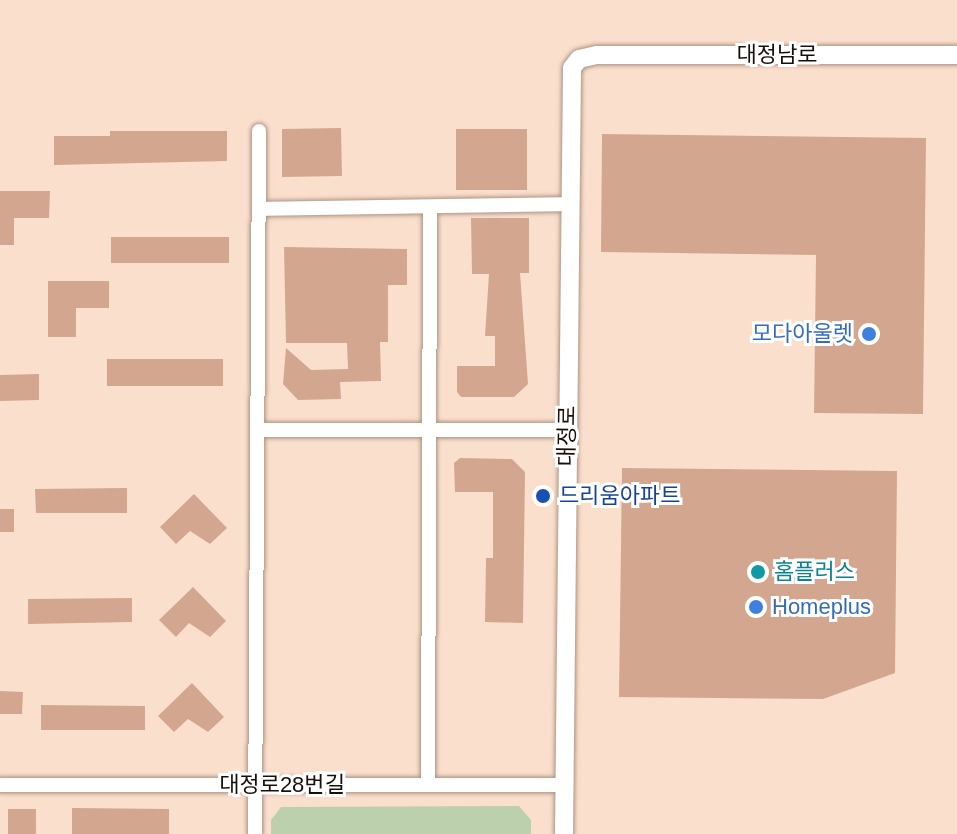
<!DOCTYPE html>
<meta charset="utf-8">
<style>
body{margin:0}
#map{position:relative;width:957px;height:834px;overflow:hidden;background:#fbdfcd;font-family:Arial,"Noto Sans KR",sans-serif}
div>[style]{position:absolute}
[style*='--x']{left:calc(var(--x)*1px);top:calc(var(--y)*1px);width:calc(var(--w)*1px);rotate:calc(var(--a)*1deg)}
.green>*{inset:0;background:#bcd0ad}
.building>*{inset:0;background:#d3a68f}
.roads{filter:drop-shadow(0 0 2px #ad9482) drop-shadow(0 0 2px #ad9482)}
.street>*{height:14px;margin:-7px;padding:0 7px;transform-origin:7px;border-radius:7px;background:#fff}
.secondary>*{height:18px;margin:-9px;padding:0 9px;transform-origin:9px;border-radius:9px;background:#fff}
.dots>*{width:22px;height:22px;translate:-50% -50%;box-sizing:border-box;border:4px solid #fff;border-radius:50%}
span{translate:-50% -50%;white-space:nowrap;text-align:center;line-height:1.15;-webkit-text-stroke:6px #fff;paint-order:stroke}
.street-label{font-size:22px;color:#180f09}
.shop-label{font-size:22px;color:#366cbe}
.right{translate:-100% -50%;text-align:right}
.left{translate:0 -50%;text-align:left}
.transit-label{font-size:22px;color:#164399}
.culture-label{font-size:22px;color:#0d838f}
</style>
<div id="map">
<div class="green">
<div style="clip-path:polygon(519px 806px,531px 820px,531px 834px,271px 834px,271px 820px,281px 807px)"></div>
</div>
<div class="building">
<div style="clip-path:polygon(341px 128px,342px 176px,282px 177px,282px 129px)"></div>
<div style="clip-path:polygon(456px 129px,527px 129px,527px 190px,456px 190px)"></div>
<div style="clip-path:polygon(110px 131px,227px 131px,227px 161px,54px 165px,54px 136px,110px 136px)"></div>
<div style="clip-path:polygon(602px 134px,926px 138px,923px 414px,814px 413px,816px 255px,601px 252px)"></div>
<div style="clip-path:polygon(0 191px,50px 191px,49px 218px,14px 218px,14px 245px,0 245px)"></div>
<div style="clip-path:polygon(471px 218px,529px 218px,529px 273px,520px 273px,528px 384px,514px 397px,461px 397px,457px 392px,457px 366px,495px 366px,495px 336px,485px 336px,489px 274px,472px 274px)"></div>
<div style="clip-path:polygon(111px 237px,229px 237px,229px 263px,111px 263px)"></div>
<div style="clip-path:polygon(284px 247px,407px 249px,407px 285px,388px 285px,388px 342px,380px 342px,381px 381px,340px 382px,341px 399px,298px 400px,283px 384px,286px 348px,311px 370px,348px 369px,347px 343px,286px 343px)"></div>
<div style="clip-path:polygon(48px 281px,109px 281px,109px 308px,76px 308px,76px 337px,48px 337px)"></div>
<div style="clip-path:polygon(107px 359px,223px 359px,223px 386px,107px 386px)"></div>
<div style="clip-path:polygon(39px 374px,39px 400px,0 401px,0 375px)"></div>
<div style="clip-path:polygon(460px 458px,512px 459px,525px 472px,523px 623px,485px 622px,486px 558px,493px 558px,493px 492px,455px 492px,454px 463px)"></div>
<div style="clip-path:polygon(622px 468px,897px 471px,895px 673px,823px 699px,619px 697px)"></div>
<div style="clip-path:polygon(127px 488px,127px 513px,36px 513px,35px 489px)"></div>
<div style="clip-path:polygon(194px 494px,227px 528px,210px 544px,190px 531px,176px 544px,160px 527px)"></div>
<div style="clip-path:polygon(0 509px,14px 509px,14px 532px,0 532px)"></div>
<div style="clip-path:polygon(193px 587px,226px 621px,210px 637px,189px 623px,176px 637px,159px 620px)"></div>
<div style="clip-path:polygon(132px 598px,132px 622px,28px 624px,28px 599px)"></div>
<div style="clip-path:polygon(192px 683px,224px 717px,208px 732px,188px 719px,174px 732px,158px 716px)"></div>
<div style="clip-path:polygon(0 691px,23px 692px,22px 714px,0 714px)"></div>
<div style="clip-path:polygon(41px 705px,145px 706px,145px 730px,41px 730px)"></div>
<div style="clip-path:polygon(72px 808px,169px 809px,169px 834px,72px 834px)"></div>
<div style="clip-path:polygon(8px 809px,36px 809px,36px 834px,8px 834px)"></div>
</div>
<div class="roads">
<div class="street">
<div style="--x:259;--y:209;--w:309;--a:-0.9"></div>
<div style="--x:257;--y:430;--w:310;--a:0"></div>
<div style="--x:0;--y:785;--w:565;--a:0"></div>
<div style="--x:428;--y:785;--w:576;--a:-89.8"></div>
<div style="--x:255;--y:834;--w:703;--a:-89.67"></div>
</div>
<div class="secondary">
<div style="--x:564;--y:834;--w:766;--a:-89.4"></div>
<div style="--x:572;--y:68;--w:11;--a:-52"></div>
<div style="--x:579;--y:59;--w:18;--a:-13"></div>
<div style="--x:597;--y:55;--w:360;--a:0"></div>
</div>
</div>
<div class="dots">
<div style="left:869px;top:334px;background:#3f7fe0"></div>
<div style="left:543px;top:496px;background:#1a4fb4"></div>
<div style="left:758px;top:572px;background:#0f9aa8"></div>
<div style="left:756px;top:607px;background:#3f7fe0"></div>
</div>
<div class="street-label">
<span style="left:777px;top:55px">대정남로</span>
<span style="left:567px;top:436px;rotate:-89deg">대정로</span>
<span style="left:282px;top:785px">대정로28번길</span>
</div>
<div class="shop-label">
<span class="right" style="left:853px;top:334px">모다아울렛</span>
<span class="left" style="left:772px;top:607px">Homeplus</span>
</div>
<div class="transit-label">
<span class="left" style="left:559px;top:496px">드리움아파트</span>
</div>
<div class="culture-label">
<span class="left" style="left:774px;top:572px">홈플러스</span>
</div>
</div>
